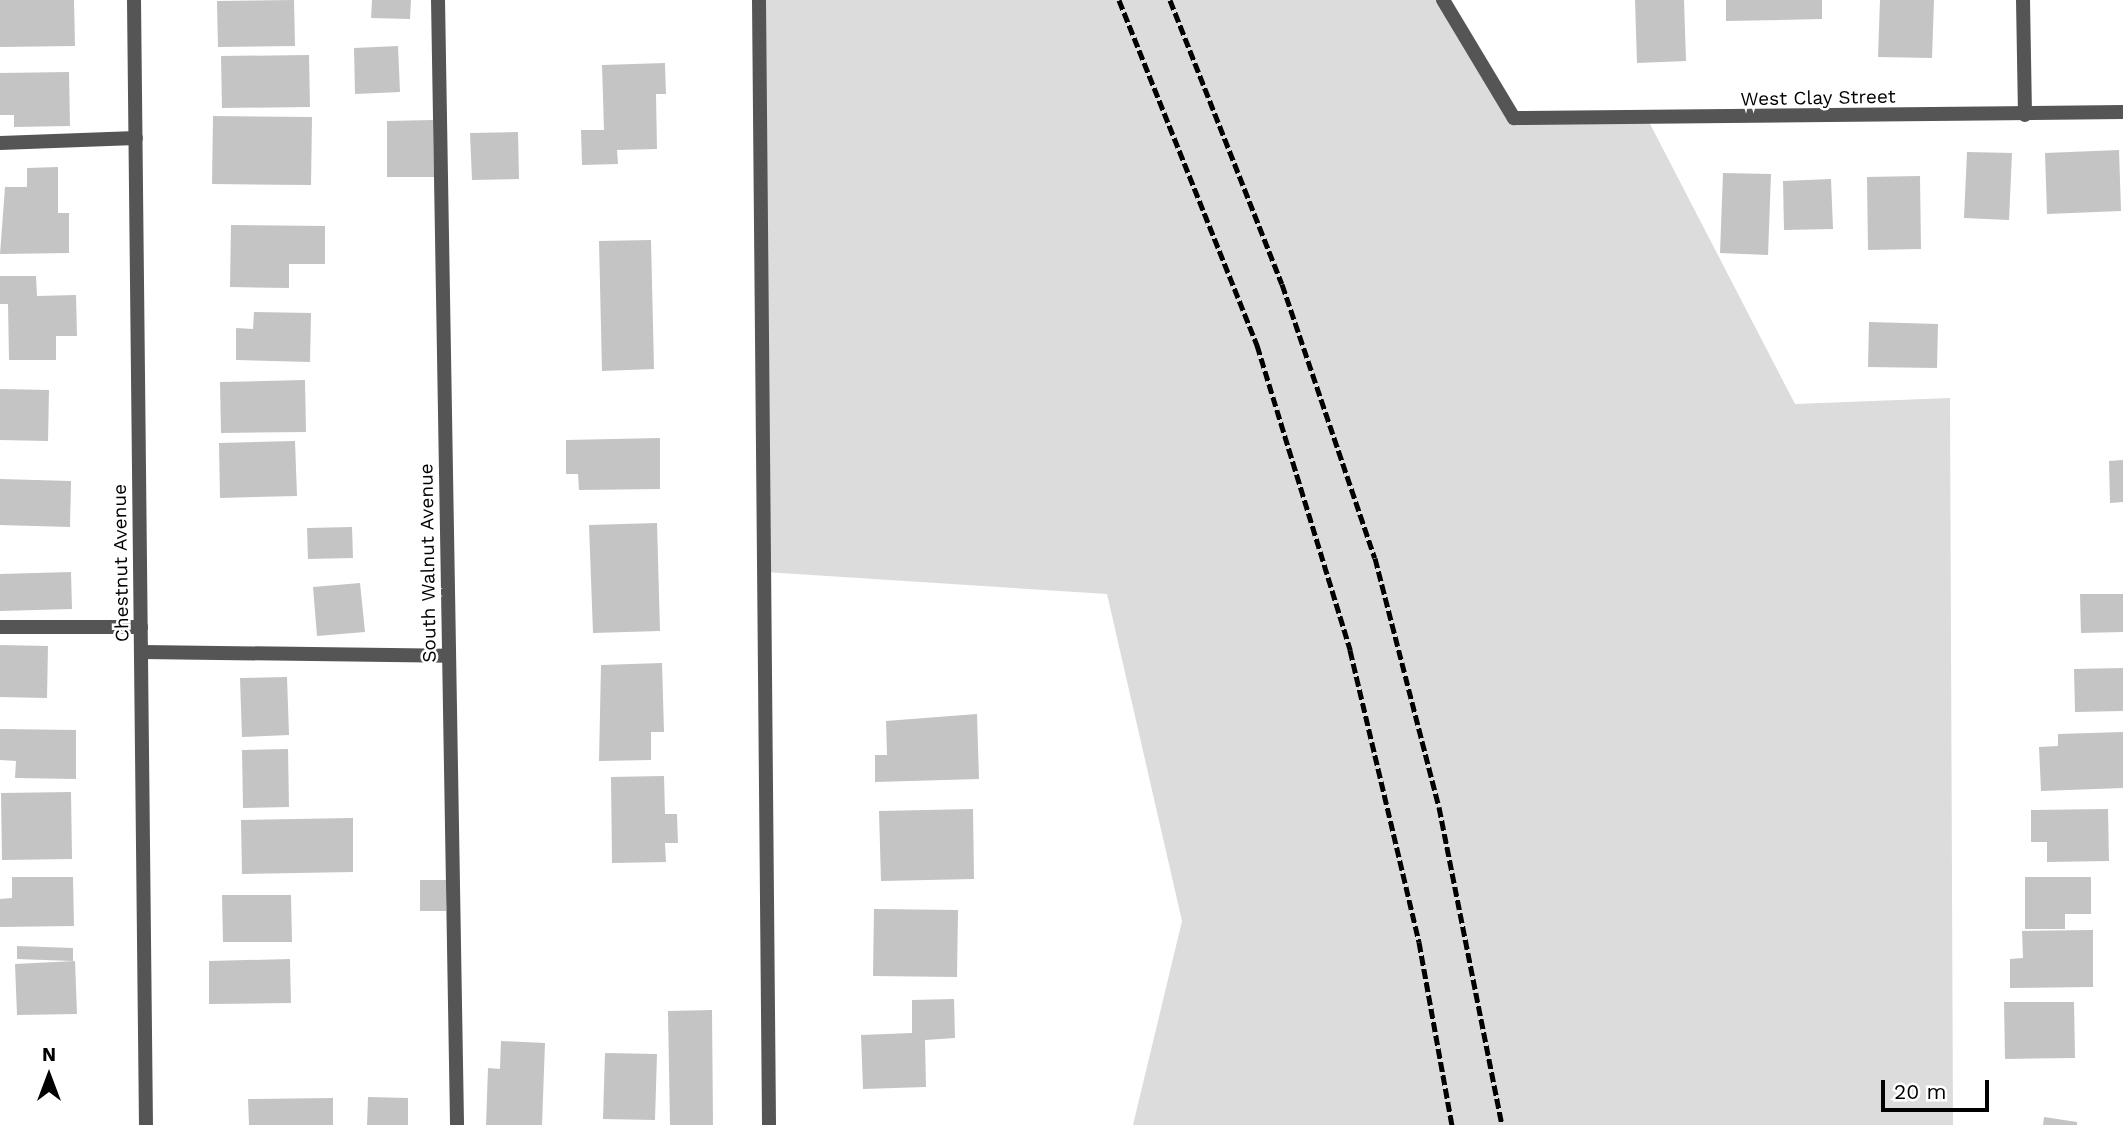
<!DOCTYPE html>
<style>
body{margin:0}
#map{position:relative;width:2123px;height:1125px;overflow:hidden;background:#fff;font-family:"Work Sans",sans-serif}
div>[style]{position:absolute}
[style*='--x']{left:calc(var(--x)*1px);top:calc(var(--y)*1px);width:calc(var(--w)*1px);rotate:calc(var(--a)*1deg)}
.green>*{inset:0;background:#dcdcdc}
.building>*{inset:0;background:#c4c4c4}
.lane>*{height:14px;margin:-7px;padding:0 7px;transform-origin:7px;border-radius:7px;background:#555}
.street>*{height:14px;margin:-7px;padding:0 7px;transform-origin:7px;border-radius:7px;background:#555}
.rail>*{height:5px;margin-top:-2.5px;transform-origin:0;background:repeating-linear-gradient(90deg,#000 0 10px,transparent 0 13.5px)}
span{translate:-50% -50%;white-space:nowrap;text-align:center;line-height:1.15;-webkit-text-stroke:5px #fff;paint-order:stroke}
.street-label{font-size:19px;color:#000}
.north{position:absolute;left:14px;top:1041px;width:70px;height:70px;-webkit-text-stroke:5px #fff;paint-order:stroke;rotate:0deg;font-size:19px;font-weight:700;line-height:28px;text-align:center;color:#000}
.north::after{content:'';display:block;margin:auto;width:24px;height:32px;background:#000;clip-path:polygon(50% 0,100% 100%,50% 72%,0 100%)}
.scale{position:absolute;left:1881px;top:1080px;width:108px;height:32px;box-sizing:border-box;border:4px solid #000;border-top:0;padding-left:9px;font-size:21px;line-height:24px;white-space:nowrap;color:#000;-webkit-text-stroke:5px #fff;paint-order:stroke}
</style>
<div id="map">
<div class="green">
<div style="clip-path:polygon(759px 0,1443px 0,1514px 118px,1648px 120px,1795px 404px,1950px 398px,1953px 1125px,1133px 1125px,1182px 921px,1107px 594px,765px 572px)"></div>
</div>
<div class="building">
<div style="clip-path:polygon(0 0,74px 0,75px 46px,0 47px)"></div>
<div style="clip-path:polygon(294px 0,295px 46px,218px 47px,217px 1px)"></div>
<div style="clip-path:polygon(372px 0,411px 0,410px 19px,371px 18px)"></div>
<div style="clip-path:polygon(1635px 0,1684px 0,1686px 61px,1637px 63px)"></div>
<div style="clip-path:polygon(1726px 0,1822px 0,1822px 19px,1726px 21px)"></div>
<div style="clip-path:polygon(1880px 0,1934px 0,1932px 58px,1878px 57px)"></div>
<div style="clip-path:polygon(398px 46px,400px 92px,355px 94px,354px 48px)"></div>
<div style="clip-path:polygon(309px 55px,310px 107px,222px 108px,221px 56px)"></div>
<div style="clip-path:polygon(665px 63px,666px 94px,656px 94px,657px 149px,617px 150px,618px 164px,582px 165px,581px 130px,604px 130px,602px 65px)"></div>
<div style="clip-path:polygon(69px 72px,70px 126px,14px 127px,14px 115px,0 115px,0 73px)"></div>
<div style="clip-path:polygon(213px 116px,312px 117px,311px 185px,212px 184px)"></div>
<div style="clip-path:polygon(433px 120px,434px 177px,387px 177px,387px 121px)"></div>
<div style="clip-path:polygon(518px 132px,519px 179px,472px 180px,470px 133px)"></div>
<div style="clip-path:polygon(2119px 150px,2121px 211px,2047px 214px,2045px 153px)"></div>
<div style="clip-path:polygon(1967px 152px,2012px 153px,2009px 220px,1964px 218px)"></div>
<div style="clip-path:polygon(58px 167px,58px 213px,69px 213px,69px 253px,0 254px,5px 187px,27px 187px,27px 168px)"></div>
<div style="clip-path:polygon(1723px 173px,1771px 174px,1768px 255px,1720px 253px)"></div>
<div style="clip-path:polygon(1920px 176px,1921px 249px,1868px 250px,1867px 177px)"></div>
<div style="clip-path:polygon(1831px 179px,1833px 229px,1784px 230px,1783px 181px)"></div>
<div style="clip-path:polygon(231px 225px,325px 226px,325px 264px,289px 264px,289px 288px,230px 287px)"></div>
<div style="clip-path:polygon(651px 240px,654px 369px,602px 371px,599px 241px)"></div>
<div style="clip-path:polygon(0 276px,36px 276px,37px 296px,76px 295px,77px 336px,56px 336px,56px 360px,9px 360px,8px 304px,0 304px)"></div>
<div style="clip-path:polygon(254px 312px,311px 313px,310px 362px,236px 360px,236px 328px,253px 329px)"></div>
<div style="clip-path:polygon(1869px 322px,1938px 324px,1937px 368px,1868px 367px)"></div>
<div style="clip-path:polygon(305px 380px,306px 432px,221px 433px,220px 382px)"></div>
<div style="clip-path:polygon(0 389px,49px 390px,48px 441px,0 440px)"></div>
<div style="clip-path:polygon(660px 438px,660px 489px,579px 490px,578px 474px,566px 474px,566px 440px)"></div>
<div style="clip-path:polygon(295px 441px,297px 496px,220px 498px,219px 443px)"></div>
<div style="clip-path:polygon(2123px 460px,2123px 502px,2110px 503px,2109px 461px)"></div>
<div style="clip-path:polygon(0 479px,71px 481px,70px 527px,0 525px)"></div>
<div style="clip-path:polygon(657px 523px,660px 631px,593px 633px,589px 525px)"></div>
<div style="clip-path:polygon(352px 527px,353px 558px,308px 559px,307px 528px)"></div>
<div style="clip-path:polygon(71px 572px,72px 609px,0 611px,0 574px)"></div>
<div style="clip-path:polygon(360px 583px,365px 632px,317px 636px,313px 587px)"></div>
<div style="clip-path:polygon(2080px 594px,2123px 594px,2123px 632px,2081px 633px)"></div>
<div style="clip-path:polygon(0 645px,48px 646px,47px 698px,0 697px)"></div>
<div style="clip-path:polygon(662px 663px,664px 732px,651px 732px,651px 760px,599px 761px,601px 665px)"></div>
<div style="clip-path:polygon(2123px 668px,2123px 711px,2075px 712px,2074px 669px)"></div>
<div style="clip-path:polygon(287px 677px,289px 735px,242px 737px,240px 678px)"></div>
<div style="clip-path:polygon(977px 714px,979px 779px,875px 782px,875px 755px,887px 755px,886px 721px)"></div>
<div style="clip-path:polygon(0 729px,76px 730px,76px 779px,15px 778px,16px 761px,0 760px)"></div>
<div style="clip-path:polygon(2123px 732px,2123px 788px,2041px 791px,2039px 747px,2058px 746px,2058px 734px)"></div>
<div style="clip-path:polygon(288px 749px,289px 807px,243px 808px,242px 750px)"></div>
<div style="clip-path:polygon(664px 776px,665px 814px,677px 814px,678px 843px,665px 843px,666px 862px,612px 863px,611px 777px)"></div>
<div style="clip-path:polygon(71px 792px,72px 859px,2px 860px,1px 793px)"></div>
<div style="clip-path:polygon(973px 809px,974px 879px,881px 881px,879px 811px)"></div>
<div style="clip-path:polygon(2108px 809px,2109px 861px,2047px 862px,2047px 842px,2031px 842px,2031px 810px)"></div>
<div style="clip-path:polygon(353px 818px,353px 872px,242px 874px,241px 820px)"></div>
<div style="clip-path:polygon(12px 877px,73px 877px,74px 926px,0 927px,0 899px,12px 898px)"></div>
<div style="clip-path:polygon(2025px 877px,2091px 877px,2091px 914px,2065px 914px,2065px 929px,2025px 929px)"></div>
<div style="clip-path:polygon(420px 880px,446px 880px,446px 911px,420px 911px)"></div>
<div style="clip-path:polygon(222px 895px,291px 895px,292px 942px,223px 942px)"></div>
<div style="clip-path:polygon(874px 909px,958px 910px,957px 977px,873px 976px)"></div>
<div style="clip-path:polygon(2093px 930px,2093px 987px,2010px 988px,2010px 959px,2023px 958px,2022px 931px)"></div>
<div style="clip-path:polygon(17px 946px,73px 948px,73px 961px,17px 959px)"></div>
<div style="clip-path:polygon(290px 959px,291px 1003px,209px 1004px,209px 961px)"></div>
<div style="clip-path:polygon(75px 961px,77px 1014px,17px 1015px,15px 964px)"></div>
<div style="clip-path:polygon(954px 999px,955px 1038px,925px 1040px,926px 1087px,863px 1089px,861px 1035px,912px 1033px,912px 1000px)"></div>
<div style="clip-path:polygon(2004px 1002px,2074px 1002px,2075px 1058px,2005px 1059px)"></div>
<div style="clip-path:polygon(712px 1010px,713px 1125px,670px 1125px,668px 1011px)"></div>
<div style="clip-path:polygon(501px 1041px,545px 1043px,542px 1125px,486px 1125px,488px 1068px,500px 1069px)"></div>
<div style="clip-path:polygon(605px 1053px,657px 1054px,655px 1120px,603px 1119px)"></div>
<div style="clip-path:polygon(368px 1097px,408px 1098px,408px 1125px,367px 1125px)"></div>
<div style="clip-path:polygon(333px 1098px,333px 1125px,249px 1125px,248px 1099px)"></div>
<div style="clip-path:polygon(2044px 1117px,2077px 1122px,2077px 1125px,2043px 1125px)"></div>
</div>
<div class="lane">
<div style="--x:438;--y:0;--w:1125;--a:89.03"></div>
<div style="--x:2023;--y:0;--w:115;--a:89"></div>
<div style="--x:0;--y:627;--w:141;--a:0"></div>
<div style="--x:142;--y:652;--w:306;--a:0.7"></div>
</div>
<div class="street">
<div style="--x:134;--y:0;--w:1125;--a:89.39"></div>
<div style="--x:759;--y:0;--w:1125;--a:89.49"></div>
<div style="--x:1443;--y:0;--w:138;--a:59"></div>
<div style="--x:1514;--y:118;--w:609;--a:-0.56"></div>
<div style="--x:0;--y:143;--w:136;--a:-2.1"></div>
</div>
<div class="rail">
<div style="--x:1119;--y:0;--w:372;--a:68.2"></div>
<div style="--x:1257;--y:345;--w:319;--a:73"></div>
<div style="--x:1350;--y:650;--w:300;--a:76.7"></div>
<div style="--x:1419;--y:942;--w:186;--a:79.8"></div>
<div style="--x:1170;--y:0;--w:305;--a:68.5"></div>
<div style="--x:1282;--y:284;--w:289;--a:71.3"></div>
<div style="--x:1375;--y:558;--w:257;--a:75.6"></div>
<div style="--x:1439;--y:807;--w:324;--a:78.8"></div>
</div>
<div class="street-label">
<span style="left:1818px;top:98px;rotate:-1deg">West Clay Street</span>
<span style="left:121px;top:563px;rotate:-91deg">Chestnut Avenue</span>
<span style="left:428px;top:563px;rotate:-91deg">South Walnut Avenue</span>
</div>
<div class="north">N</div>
<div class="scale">20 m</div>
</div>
